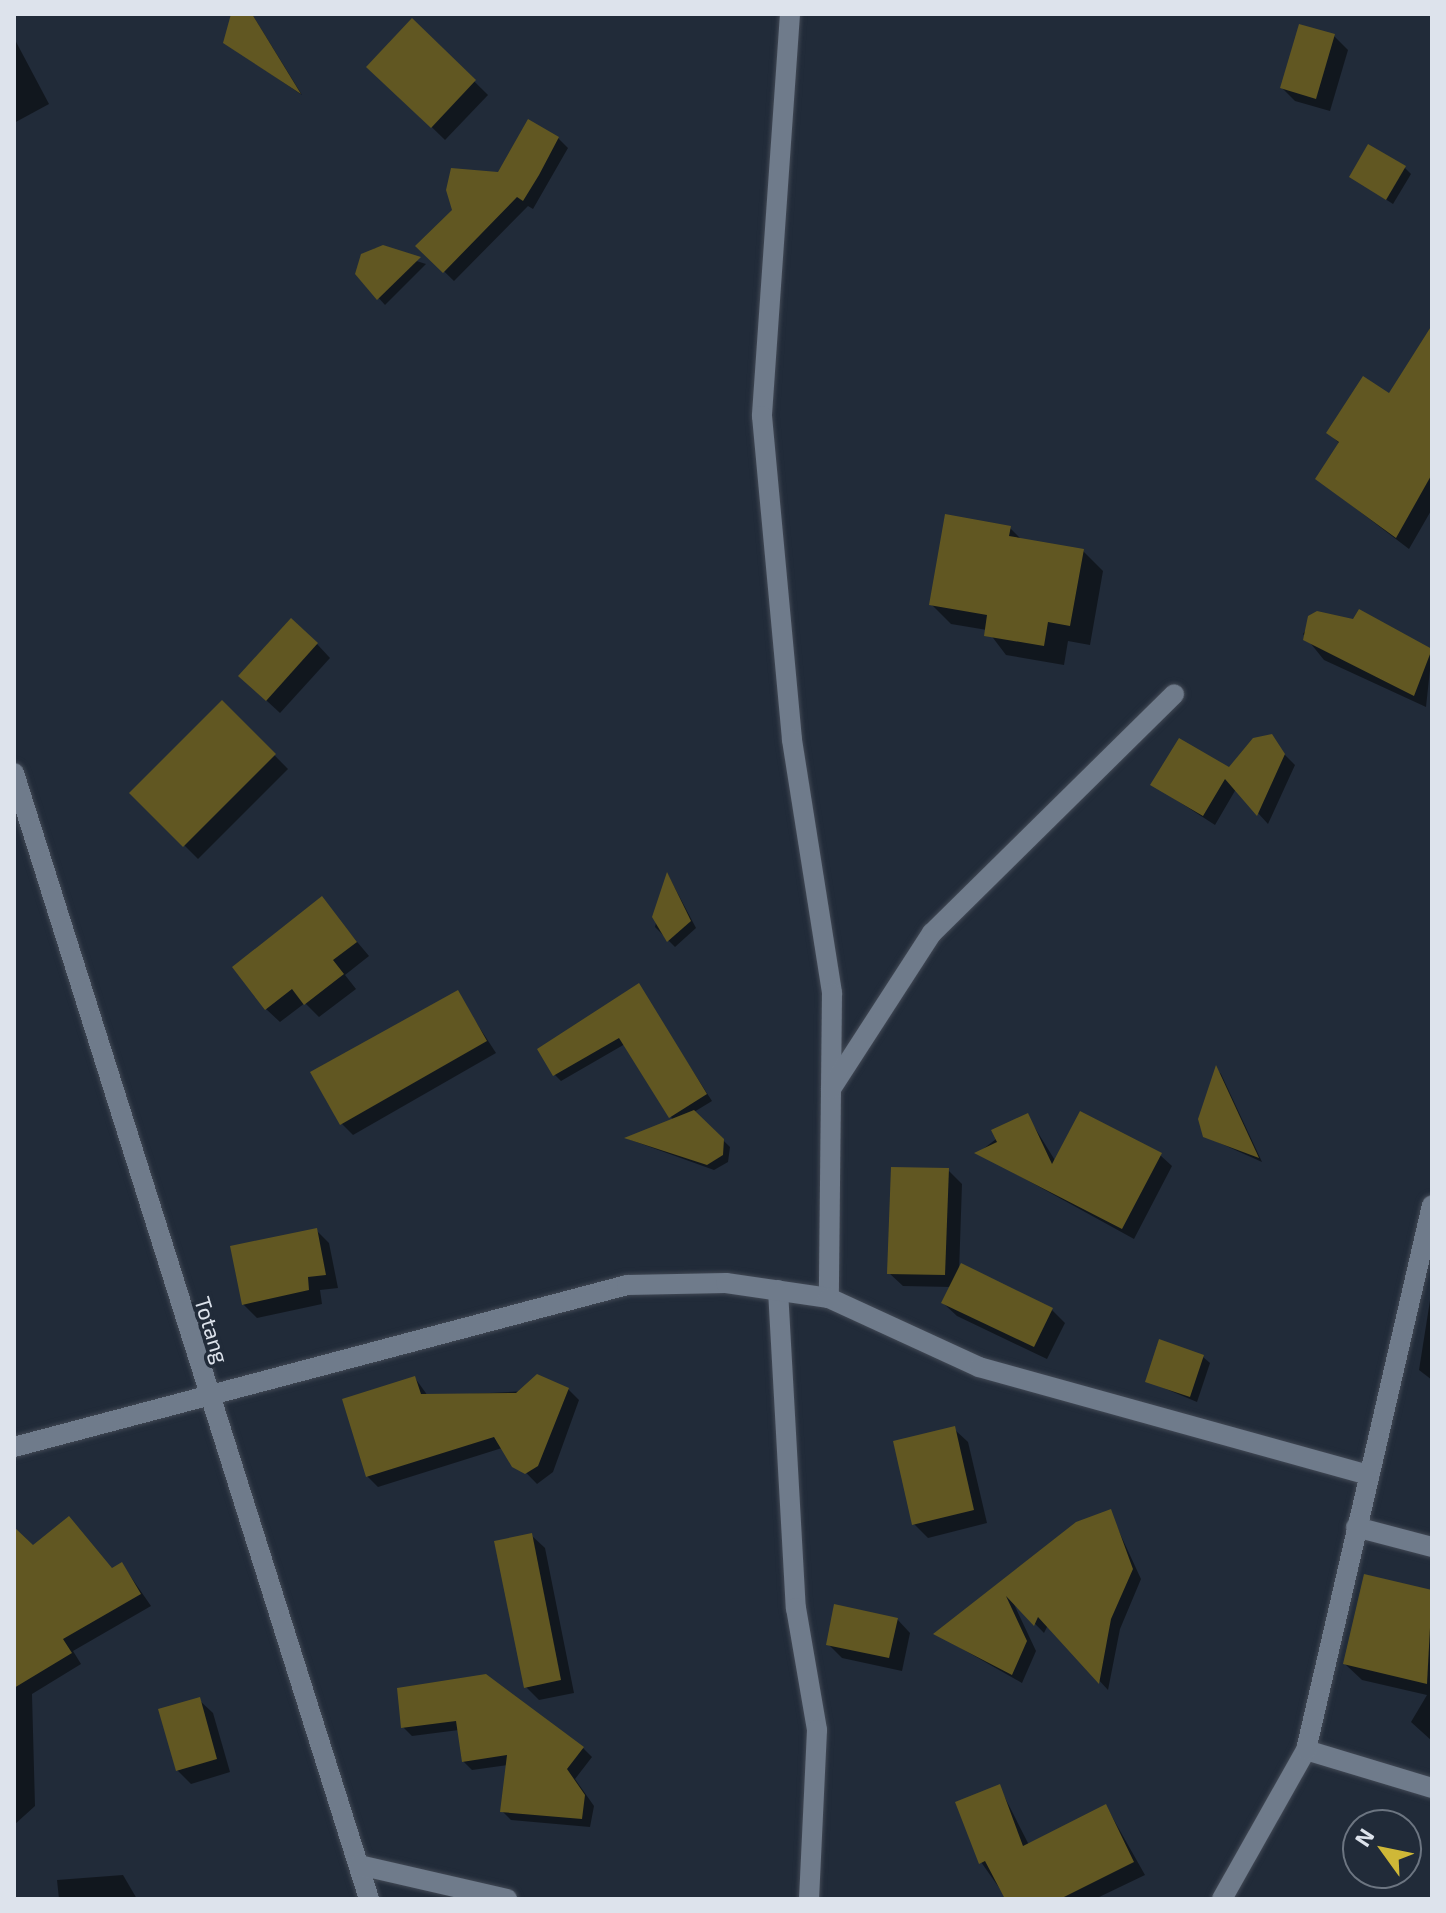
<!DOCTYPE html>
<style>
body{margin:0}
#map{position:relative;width:1446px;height:1913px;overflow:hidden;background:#212b39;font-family:"Exo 2",sans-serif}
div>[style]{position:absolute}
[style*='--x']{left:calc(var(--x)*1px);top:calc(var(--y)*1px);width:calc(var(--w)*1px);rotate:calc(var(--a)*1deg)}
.shadow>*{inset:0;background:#0007}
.building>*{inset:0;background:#615722}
.roads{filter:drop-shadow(0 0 2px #424955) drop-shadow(0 0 2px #424955)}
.minor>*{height:20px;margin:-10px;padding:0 10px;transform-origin:10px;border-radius:10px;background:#6f7b8b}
span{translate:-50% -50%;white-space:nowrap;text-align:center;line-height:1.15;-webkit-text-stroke:7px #212b39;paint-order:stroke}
.street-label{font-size:22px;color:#dde3ec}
.frame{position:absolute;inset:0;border:16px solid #dde3ec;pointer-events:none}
.north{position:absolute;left:1342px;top:1809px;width:80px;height:80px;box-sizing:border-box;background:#212b39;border:2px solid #6c7581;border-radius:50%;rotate:303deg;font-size:22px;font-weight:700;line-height:32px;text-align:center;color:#dde3ec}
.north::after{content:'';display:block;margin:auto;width:28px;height:36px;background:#cfb837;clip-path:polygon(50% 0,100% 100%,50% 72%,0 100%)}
</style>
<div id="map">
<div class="shadow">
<div style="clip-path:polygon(233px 14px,252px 14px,302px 95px,225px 43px)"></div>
<div style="clip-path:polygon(412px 20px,488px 95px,445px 140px,369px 66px)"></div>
<div style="clip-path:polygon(1300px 26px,1334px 36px,1348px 50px,1330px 111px,1295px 101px,1282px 88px)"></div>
<div style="clip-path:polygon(14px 38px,49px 104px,14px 123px)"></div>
<div style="clip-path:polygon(558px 138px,568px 148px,533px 209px,528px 206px,454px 281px,418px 246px,499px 174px)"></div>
<div style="clip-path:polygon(1405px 168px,1411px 174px,1393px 204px,1351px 177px)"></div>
<div style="clip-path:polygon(375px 248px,426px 264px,385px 305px,357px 274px)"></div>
<div style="clip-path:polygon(1432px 329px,1432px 509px,1409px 549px,1317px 479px,1340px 444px,1329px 433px,1390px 396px)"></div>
<div style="clip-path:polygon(1010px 528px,1023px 541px,1083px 551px,1103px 571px,1090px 645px,1068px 641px,1064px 665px,1006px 655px,987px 630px,951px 624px,931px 604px)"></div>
<div style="clip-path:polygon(1359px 612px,1432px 651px,1426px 707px,1324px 660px,1303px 634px,1318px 613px,1354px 621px)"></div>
<div style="clip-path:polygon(317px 644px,330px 658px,280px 713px,254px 689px)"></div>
<div style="clip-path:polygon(222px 702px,288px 769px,198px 859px,132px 793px)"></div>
<div style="clip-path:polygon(1266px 736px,1295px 765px,1268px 824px,1236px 789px,1215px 825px,1153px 785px,1229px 769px)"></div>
<div style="clip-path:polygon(668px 875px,696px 928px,675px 947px,655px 927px)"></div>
<div style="clip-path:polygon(321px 899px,369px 956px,345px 975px,356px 989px,319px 1017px,305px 1003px,280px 1022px,266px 1009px)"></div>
<div style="clip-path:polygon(638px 986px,712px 1101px,694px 1112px,730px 1147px,728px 1162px,714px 1170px,628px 1139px,673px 1120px,625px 1044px,561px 1081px,554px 1074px)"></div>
<div style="clip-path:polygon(457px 993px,496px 1053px,353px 1135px,341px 1123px)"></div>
<div style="clip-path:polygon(1216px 1069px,1221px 1074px,1262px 1162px,1204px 1136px)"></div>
<div style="clip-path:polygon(1027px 1115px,1056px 1162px,1160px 1155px,1172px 1166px,1134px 1239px,978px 1153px)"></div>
<div style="clip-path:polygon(948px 1170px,962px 1184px,959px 1273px,1051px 1309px,1065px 1323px,1047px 1359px,957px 1316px,943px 1303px,951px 1287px,903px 1286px,889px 1273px)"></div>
<div style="clip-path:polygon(316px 1230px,329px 1243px,338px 1288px,320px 1290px,322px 1304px,257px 1318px,243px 1304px)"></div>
<div style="clip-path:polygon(1432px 1288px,1432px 1380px,1419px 1370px)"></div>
<div style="clip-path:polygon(1203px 1357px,1210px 1363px,1197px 1402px,1147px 1381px)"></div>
<div style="clip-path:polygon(415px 1378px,428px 1396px,568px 1389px,579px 1400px,553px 1472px,537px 1484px,502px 1448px,378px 1487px,367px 1476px)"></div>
<div style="clip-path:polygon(954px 1429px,968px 1442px,987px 1523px,928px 1538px,914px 1524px)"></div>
<div style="clip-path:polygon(1110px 1512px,1141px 1579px,1120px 1629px,1108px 1690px,1048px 1625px,1044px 1633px,1012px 1600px,1036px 1651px,1022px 1683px,936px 1634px)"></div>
<div style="clip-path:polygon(531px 1535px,545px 1548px,574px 1693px,539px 1700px,526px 1687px)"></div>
<div style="clip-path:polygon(33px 1548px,113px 1570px,122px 1564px,151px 1606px,73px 1651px,81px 1664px,32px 1694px,35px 1806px,14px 1825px,14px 1549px)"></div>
<div style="clip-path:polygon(1366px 1576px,1432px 1592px,1432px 1741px,1411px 1722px,1427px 1695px,1362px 1680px,1345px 1664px)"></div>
<div style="clip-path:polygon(897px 1619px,910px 1633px,902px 1671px,842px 1658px,828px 1644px)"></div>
<div style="clip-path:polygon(399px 1689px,583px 1748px,592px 1757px,575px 1779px,594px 1806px,590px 1827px,511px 1820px,502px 1811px,508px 1765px,472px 1770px,463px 1761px,459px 1730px,412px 1736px,403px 1727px)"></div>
<div style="clip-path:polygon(199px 1700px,213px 1713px,230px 1772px,191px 1784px,177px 1770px)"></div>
<div style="clip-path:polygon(999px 1786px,1029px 1845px,1106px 1806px,1145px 1875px,1095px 1899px,1007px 1899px,981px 1862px)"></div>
<div style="clip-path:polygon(123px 1875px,137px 1899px,59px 1899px,57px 1880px)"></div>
</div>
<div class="building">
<div style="clip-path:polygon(231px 14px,252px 14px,301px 94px,223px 43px)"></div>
<div style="clip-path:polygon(412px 18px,476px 80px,431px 128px,366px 67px)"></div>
<div style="clip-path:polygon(1299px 24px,1335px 34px,1316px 99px,1280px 88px)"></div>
<div style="clip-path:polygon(528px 119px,559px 137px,539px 175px,523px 201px,517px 197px,443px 273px,415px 246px,452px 210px,446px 190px,451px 168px,498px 172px)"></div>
<div style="clip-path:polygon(1368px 144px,1406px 166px,1386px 200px,1349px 177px)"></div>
<div style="clip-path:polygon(383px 245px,421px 257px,377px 300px,355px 274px,361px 254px)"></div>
<div style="clip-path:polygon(1432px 325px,1432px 474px,1396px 538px,1315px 479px,1339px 442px,1326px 433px,1363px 376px,1389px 393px)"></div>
<div style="clip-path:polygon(945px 514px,1011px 526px,1009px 536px,1084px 549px,1070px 626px,1048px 622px,1044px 646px,984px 636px,987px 615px,929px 605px)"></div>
<div style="clip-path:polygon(1359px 609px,1432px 649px,1414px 696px,1303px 640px,1308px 616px,1317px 611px,1353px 619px)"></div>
<div style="clip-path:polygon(291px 618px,318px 643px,266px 701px,238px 676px)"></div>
<div style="clip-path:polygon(222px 700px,276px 754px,183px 847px,129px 793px)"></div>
<div style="clip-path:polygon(1272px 734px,1285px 754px,1257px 816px,1225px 779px,1203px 816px,1150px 785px,1179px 738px,1229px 767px,1253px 738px)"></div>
<div style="clip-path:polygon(667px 872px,691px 921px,667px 942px,652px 917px)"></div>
<div style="clip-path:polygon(322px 896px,357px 942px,333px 960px,344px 974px,304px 1005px,292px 989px,265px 1010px,232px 967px)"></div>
<div style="clip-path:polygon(639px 983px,707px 1094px,669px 1118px,619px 1038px,553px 1076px,537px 1049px)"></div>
<div style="clip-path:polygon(458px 990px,487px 1041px,340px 1125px,310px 1072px)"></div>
<div style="clip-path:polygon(1216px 1065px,1259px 1158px,1203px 1137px,1198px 1119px)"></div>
<div style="clip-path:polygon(694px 1110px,724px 1139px,723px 1155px,707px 1165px,624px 1138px)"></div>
<div style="clip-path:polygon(1080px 1111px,1162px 1153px,1122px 1229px,974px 1153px,997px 1142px,991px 1130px,1028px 1113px,1052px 1164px)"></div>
<div style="clip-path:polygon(891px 1167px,949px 1168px,945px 1275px,887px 1274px)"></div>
<div style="clip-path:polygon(317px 1228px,326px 1275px,308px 1277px,309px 1290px,242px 1305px,230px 1246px)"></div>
<div style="clip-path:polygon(961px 1263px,1053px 1308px,1034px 1347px,941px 1303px)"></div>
<div style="clip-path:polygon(1159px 1339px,1204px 1355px,1190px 1397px,1145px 1382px)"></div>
<div style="clip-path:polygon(537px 1374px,569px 1388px,538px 1466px,525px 1474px,512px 1467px,494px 1437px,366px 1477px,342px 1399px,415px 1376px,421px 1394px,516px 1393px)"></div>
<div style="clip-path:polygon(955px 1426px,974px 1510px,912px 1525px,893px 1441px)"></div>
<div style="clip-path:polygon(1111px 1509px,1133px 1569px,1111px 1619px,1099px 1684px,1038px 1617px,1034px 1626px,1006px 1596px,1027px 1641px,1012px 1675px,933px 1634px,1076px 1522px)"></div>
<div style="clip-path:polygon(69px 1516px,112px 1568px,122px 1562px,141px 1594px,63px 1639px,72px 1653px,14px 1688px,14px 1527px,33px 1545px)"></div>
<div style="clip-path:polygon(532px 1533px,561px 1680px,524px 1688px,494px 1541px)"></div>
<div style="clip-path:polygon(1364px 1574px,1432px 1590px,1427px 1684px,1343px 1664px)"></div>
<div style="clip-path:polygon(834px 1604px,898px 1618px,889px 1658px,826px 1645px)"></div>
<div style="clip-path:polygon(486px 1674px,584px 1747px,567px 1769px,585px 1795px,582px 1819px,500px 1812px,507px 1755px,462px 1762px,456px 1721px,401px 1728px,397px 1688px)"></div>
<div style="clip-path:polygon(200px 1697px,217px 1759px,176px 1771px,158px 1709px)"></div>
<div style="clip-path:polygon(1000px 1784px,1023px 1846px,1106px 1804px,1134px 1862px,1060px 1899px,1005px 1899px,985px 1861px,979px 1864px,955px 1802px)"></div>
</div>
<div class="roads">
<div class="minor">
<div style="--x:790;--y:14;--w:403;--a:94"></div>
<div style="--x:762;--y:416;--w:325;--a:84.7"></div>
<div style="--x:792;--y:740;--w:256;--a:81"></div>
<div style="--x:832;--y:993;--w:305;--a:90.6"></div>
<div style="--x:14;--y:773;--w:1181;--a:72.5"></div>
<div style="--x:831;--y:1089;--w:186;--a:-57.1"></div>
<div style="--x:932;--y:933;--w:340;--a:-44.6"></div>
<div style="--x:778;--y:1290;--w:319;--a:86.8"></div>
<div style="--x:796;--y:1608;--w:124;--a:80.2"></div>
<div style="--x:817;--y:1730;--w:169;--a:92.7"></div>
<div style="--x:14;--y:1447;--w:634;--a:-14.8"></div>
<div style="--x:627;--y:1285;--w:99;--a:-1.2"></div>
<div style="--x:726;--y:1283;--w:104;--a:8.3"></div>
<div style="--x:829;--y:1298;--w:165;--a:24.7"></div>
<div style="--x:979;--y:1367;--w:405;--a:15.5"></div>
<div style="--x:1356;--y:1527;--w:79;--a:14.7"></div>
<div style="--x:1306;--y:1750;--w:132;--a:16.8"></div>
<div style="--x:359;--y:1865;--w:152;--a:12.9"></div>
<div style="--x:1222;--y:1899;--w:171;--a:-60.6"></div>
<div style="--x:1306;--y:1750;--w:559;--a:-76.98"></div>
</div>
</div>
<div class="street-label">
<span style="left:212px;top:1330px;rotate:73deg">Totang</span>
</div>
<div class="frame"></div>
<div class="north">N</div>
</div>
